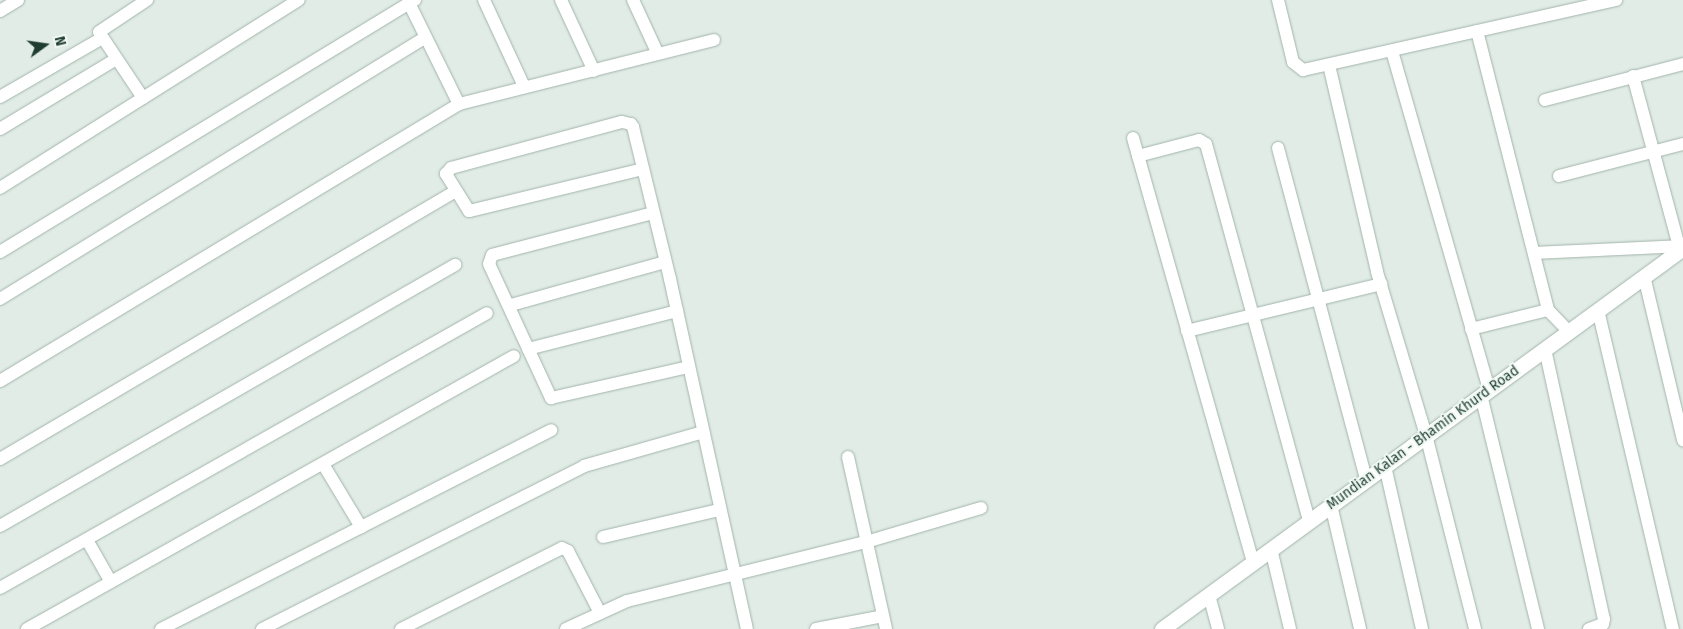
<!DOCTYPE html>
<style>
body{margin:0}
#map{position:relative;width:1683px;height:629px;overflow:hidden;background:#e0ece5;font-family:"Fira Sans",sans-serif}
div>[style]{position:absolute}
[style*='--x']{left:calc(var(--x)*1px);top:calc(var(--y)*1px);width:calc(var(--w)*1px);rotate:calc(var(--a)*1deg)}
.roads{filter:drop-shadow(0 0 1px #a2b4ab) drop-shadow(0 0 1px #a2b4ab)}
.minor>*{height:12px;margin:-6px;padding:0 6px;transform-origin:6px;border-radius:6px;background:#fff}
.tertiary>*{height:15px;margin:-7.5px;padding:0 7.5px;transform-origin:7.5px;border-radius:7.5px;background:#fff}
span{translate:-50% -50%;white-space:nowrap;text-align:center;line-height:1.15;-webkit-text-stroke:4px #f0f8f3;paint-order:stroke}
.street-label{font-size:14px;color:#1f3d31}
.north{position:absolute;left:20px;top:20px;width:50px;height:50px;-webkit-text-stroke:4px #f0f8f3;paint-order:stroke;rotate:76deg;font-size:14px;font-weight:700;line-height:20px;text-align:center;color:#1f3d31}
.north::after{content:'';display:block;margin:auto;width:18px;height:22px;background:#1f3d31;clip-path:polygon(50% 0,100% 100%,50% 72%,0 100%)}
</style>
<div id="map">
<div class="roads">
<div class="minor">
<div style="--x:415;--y:0;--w:7;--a:153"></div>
<div style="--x:409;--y:3;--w:113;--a:63.7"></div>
<div style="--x:484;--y:0;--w:95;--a:65.1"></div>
<div style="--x:561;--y:0;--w:78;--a:65.1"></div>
<div style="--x:633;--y:0;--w:57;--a:65.2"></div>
<div style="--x:1278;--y:0;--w:64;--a:76.4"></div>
<div style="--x:1293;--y:62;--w:13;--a:39"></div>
<div style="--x:1303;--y:70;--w:321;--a:-12.6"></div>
<div style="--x:0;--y:11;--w:21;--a:-31"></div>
<div style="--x:1477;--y:31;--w:288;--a:75.7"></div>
<div style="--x:1548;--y:310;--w:29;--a:46"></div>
<div style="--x:1392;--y:51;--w:353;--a:74"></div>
<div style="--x:1329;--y:65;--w:212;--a:76.9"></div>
<div style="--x:1377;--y:272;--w:170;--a:73.3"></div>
<div style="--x:1426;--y:435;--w:200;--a:75.8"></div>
<div style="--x:1633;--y:76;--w:176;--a:74.9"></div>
<div style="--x:0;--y:97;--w:118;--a:-30"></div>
<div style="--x:143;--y:98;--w:79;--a:-123.7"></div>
<div style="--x:99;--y:32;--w:58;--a:-33.7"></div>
<div style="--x:1545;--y:100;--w:143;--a:-14.6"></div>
<div style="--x:0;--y:129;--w:135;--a:-31.1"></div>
<div style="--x:1133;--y:138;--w:441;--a:74.2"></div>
<div style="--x:1278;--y:148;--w:342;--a:75.1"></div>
<div style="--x:1138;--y:156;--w:63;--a:-14.7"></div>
<div style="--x:1199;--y:140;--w:8;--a:30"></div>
<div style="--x:1206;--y:144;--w:391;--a:74.7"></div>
<div style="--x:643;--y:169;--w:179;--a:166.4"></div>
<div style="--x:469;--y:211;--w:44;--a:-121.9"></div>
<div style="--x:446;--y:174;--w:8;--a:-50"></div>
<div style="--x:451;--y:168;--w:177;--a:-15.1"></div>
<div style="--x:622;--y:122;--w:9;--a:13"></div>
<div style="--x:631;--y:124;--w:4;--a:56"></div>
<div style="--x:633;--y:127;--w:156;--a:76.3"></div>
<div style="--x:670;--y:279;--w:358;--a:77.6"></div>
<div style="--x:1559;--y:176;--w:128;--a:-14.5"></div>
<div style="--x:0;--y:188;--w:353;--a:-32.2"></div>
<div style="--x:653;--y:213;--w:166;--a:165.4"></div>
<div style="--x:492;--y:255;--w:9;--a:108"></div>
<div style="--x:489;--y:264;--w:148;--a:65.2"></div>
<div style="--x:551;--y:398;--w:141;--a:-12.7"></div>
<div style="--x:0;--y:252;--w:479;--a:-31.3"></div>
<div style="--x:1534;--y:253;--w:149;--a:-2.7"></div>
<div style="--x:1644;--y:276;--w:169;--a:76.6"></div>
<div style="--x:0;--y:299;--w:499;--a:-31.6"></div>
<div style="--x:511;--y:305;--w:160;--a:-15.6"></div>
<div style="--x:1598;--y:310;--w:328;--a:76.8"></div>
<div style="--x:1471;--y:329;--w:79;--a:-13.9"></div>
<div style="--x:1187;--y:331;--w:200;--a:-13.6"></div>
<div style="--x:528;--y:349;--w:154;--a:-14.3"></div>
<div style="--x:1545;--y:349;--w:276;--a:77.7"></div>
<div style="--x:1604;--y:619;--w:5;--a:101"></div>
<div style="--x:1603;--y:624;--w:15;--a:160"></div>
<div style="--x:0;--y:381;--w:536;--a:-31.11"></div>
<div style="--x:459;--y:104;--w:263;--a:-14.1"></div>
<div style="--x:1481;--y:395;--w:241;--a:76.3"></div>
<div style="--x:848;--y:457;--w:176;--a:77.5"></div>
<div style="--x:0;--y:459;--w:527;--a:-30.46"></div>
<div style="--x:323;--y:464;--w:74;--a:58.9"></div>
<div style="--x:1385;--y:466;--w:167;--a:77.2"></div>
<div style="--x:1331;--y:505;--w:127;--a:76.8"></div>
<div style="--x:0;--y:526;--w:525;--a:-29.84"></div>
<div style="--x:603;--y:537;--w:119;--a:-13.1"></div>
<div style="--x:87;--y:540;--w:48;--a:60.3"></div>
<div style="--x:1271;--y:549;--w:82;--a:76.6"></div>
<div style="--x:0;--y:588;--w:559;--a:-29.45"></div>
<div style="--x:1209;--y:595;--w:35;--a:75"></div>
<div style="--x:27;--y:629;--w:558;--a:-29.27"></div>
<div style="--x:161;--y:629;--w:438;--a:-27"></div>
<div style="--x:262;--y:629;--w:361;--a:-26.8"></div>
<div style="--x:584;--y:466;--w:124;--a:-15.9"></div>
<div style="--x:401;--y:629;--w:180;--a:-26.7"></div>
<div style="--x:562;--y:548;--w:7;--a:27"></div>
<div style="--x:568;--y:551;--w:70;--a:62.7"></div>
<div style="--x:566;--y:629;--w:67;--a:-24.7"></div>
<div style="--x:627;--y:601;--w:246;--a:-13.9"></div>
<div style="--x:866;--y:542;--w:120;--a:-16.5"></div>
<div style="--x:816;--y:629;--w:68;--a:-11"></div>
</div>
<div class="tertiary">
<div style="--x:1162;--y:629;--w:645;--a:-36.18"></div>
</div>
</div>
<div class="street-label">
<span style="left:1423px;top:438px;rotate:-36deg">Mundian Kalan - Bhamin Khurd Road</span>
</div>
<div class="north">N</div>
</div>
